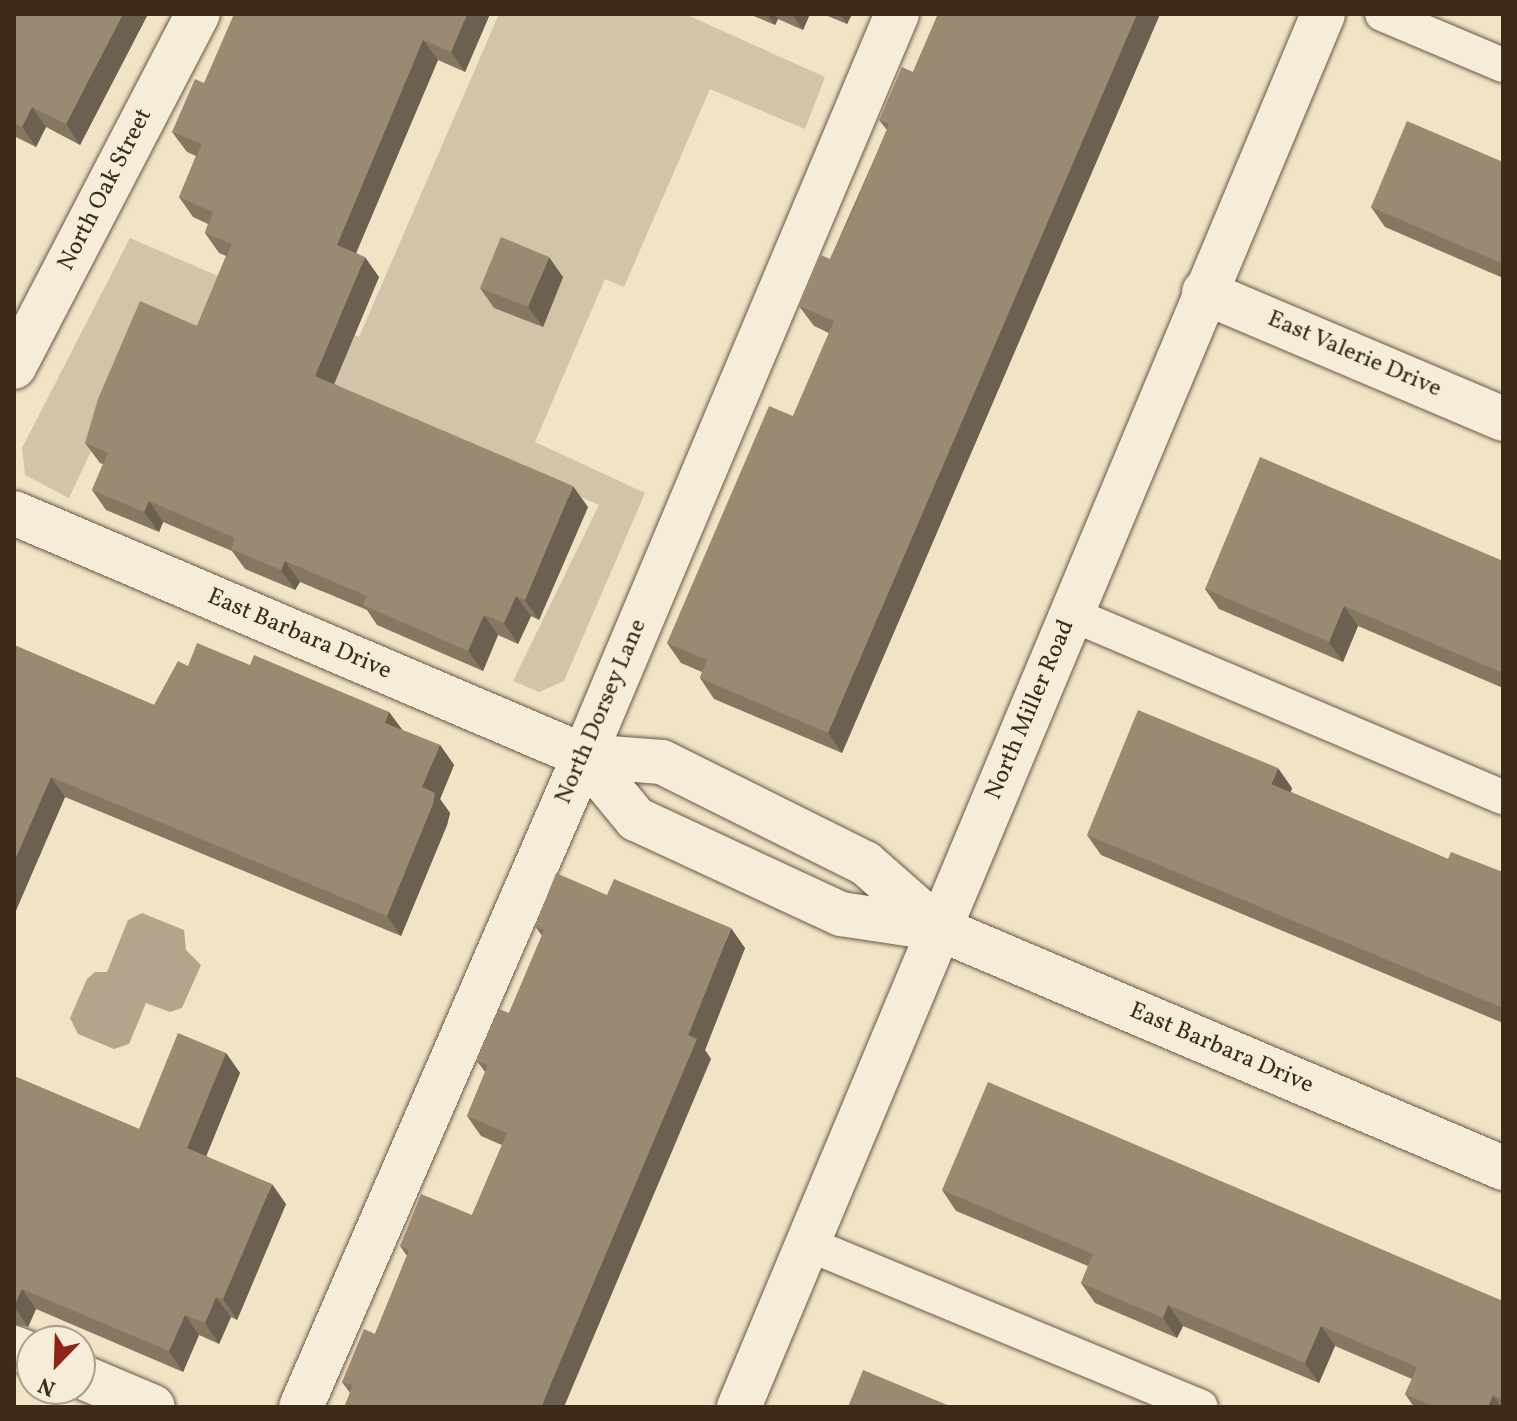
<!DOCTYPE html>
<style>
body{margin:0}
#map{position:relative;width:1517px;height:1421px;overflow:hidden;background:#f0e3c6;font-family:Vollkorn,serif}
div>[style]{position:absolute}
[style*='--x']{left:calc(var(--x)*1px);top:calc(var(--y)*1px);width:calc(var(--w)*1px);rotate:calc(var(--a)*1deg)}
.green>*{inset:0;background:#d2c4a8}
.water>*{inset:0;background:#b3a48b}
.roads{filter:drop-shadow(0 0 2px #6a5844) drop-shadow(0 0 2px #6a5844)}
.lane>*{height:34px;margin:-17px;padding:0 17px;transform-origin:17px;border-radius:17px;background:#f5edda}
.street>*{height:44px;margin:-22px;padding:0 22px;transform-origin:22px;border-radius:22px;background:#f5edda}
.secondary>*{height:44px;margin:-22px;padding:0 22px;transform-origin:22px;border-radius:22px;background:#f5edda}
.wall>*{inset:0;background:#857762}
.shaded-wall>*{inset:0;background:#6c6150}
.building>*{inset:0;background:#9b8a72}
span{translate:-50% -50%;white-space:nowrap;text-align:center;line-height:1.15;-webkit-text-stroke:6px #f5edda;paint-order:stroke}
.street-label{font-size:24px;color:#3e2a18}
.frame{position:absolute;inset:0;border:16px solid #3e2a18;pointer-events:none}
.north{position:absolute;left:16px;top:1325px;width:80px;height:80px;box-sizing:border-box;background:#f5edda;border:2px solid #ac9f8c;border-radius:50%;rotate:203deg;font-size:22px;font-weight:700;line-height:32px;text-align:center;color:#3e2a18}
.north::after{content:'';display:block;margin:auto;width:28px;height:36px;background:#8f2418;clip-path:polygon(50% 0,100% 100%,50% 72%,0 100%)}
</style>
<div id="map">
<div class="green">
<div style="clip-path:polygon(499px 14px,685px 14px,825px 77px,805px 129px,710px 89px,624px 287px,605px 279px,535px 442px,645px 493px,564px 681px,539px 692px,513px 681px,599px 505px,157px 311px,69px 498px,25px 475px,22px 448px,130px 238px,359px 337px)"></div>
</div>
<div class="water">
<div style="clip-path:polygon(142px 913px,184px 930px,186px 950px,201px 965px,182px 1008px,170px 1012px,146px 1003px,129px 1044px,114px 1049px,78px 1034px,70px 1018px,87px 979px,95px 972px,107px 972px,128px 920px)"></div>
</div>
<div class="roads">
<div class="lane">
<div style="--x:1382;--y:14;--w:131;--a:22.9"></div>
<div style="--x:1071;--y:614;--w:469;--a:23"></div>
<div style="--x:808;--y:1244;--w:425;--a:22.5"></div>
</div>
<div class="street">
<div style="--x:1204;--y:292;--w:325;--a:23"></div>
<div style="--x:14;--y:367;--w:398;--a:-62.5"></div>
<div style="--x:14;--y:513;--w:620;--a:23.09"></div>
<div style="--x:584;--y:756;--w:78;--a:4.4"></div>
<div style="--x:662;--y:762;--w:227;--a:26.5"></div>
<div style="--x:865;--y:863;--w:100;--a:41.3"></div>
<div style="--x:584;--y:756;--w:82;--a:50.5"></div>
<div style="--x:636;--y:819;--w:226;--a:24.9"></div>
<div style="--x:841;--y:914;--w:100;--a:8.6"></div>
<div style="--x:940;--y:929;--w:612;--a:23"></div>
<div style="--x:14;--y:1348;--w:19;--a:21"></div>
<div style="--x:80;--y:1376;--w:79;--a:23"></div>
<div style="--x:301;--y:1407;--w:710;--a:-66.5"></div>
<div style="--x:584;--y:756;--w:805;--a:-67.13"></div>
</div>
<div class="secondary">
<div style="--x:739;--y:1407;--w:1510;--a:-67.25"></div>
</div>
</div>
<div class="wall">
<div style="clip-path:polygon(14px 14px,148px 14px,80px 145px,46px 127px,36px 147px,14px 136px)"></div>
<div style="clip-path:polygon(490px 14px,465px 72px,438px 60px,356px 253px,379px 277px,334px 384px,588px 507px,539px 620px,531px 616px,518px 644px,498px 635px,483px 671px,377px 625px,367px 610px,300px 582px,295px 590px,245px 569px,232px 551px,163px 522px,159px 532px,106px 510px,92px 490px,103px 464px,100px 463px,85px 443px,197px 326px,226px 256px,219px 253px,205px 233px,208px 224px,193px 217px,179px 197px,196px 156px,187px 152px,172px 132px,204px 83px)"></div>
<div style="clip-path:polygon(749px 14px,810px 14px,803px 30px,778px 19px,775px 25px)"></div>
<div style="clip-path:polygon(823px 14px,852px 14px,847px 24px)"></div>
<div style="clip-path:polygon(938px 14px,1160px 14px,842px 753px,714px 699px,700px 678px,702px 672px,681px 663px,667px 643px,793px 416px,829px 333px,814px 326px,799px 306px,830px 259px,887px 130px,879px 120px,913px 72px)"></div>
<div style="clip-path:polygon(1503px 162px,1503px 278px,1385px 227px,1371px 207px)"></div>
<div style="clip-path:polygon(563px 277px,543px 327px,494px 308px,480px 288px)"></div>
<div style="clip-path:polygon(1503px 561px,1503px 688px,1358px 626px,1343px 662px,1219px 609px,1205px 589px)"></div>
<div style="clip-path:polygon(14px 645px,154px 705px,188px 666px,250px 665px,389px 712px,402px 730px,440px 745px,454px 765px,440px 799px,450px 813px,447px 825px,401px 936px,65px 797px,14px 915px)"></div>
<div style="clip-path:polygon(1292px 788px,1291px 792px,1448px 859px,1503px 872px,1503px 1023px,1101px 855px,1087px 835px)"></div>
<div style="clip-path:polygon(607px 895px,745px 948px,705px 1050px,711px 1059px,350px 1393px,342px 1382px,375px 1334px,407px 1256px,400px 1246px,472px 1215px,502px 1145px,481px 1136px,467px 1116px,485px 1072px,477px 1061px,509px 1013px,542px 936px,535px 926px)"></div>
<div style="clip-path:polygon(226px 1053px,240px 1073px,206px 1156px,286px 1204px,237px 1320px,231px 1317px,219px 1344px,199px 1335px,183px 1372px,36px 1309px,28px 1327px,14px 1324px,14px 1076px,139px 1129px)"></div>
<div style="clip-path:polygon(942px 1190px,1503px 1301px,1503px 1407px,1414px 1407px,1405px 1394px,1412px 1379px,1335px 1346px,1319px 1383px,1183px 1326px,1177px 1338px,1095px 1303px,1081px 1283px,1088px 1266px,956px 1211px)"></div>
</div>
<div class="shaded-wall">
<div style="clip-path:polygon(123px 14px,148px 14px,80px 145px,66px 124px)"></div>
<div style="clip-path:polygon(467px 14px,490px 14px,465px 72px,451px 52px)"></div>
<div style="clip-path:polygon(767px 14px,774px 14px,778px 19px,775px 25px)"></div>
<div style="clip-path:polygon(792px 14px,810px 14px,803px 30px)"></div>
<div style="clip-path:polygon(840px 14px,852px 14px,847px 24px)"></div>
<div style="clip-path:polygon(1137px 14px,1160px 14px,842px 753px,828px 733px)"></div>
<div style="clip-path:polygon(423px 40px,438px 60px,351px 265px,337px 245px)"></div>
<div style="clip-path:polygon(32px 107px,46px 127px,36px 147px,22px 127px)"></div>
<div style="clip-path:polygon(365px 257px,379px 277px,329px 396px,315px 376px)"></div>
<div style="clip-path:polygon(549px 257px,563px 277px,543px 327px,528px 307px)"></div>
<div style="clip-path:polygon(573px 486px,588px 507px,539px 620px,525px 600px)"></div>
<div style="clip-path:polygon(149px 501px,163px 522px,159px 532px,144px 512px)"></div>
<div style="clip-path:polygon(285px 561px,300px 582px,295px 590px,281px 570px)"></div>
<div style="clip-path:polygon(516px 596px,531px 616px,518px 644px,504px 623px)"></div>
<div style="clip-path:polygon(1344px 606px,1358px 626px,1343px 662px,1329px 642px)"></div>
<div style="clip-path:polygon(484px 615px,498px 635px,483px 671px,468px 651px)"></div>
<div style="clip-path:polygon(389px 712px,404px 732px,385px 723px)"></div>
<div style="clip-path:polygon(440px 745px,454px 765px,440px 799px,450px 813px,447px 825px,401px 936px,387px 916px,422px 787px)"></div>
<div style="clip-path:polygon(1278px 768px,1292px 788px,1286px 804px,1271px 784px)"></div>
<div style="clip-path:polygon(51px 777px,65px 797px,14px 915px,14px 862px)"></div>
<div style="clip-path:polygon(731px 928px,745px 948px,705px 1050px,711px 1059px,564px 1407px,541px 1407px)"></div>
<div style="clip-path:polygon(226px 1053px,240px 1073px,201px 1169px,187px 1148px)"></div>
<div style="clip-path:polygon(272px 1184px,286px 1204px,237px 1320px,223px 1299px)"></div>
<div style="clip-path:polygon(22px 1289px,36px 1309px,28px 1327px,14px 1306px)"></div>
<div style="clip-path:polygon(216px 1297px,231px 1317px,219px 1344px,205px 1323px)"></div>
<div style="clip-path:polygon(1168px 1305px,1183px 1326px,1177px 1338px,1163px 1318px)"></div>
<div style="clip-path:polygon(185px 1315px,199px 1335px,183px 1372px,169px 1351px)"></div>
<div style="clip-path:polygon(1321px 1326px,1335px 1346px,1319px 1383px,1305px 1363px)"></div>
<div style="clip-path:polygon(1493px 1395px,1501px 1407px,1488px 1407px)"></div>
</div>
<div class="building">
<div style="clip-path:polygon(14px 14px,123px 14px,66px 124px,32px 107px,22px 127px,14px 123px)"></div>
<div style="clip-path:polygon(234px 14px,467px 14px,451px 52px,423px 40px,337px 245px,365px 257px,315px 376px,573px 486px,525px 600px,516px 596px,504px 623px,484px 615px,468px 651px,363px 605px,367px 596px,285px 561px,281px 570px,231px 549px,235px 538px,149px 501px,144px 512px,92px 490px,108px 453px,85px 443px,98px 399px,140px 301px,197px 326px,232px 244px,205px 233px,213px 212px,179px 197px,202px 144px,172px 132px,195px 79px,204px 83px)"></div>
<div style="clip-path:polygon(938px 14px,1137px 14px,828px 733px,700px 678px,707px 660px,667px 643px,769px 406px,793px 416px,834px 321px,799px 306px,821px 255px,830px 259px,854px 208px,889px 124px,879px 120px,902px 67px,913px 72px)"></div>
<div style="clip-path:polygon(1407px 121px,1503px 162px,1503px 264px,1371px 207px)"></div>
<div style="clip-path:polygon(501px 237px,549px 257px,528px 307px,480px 288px)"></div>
<div style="clip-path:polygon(1260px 457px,1503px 561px,1503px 673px,1344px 606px,1329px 642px,1205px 589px)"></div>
<div style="clip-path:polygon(197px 643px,250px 665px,254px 655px,389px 712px,385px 723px,440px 745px,422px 787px,435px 793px,433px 804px,387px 916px,51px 777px,14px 862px,14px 645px,154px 705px,178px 661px,188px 666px)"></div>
<div style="clip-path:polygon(1138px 710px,1278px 768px,1271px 784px,1448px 859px,1451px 852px,1503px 872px,1503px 1008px,1087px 835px)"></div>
<div style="clip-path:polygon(556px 873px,607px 895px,614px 879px,731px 928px,688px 1035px,697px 1039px,541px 1407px,344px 1407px,353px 1385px,342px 1382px,364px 1329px,375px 1334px,409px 1250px,400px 1246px,421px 1194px,472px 1215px,507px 1133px,467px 1116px,488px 1065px,477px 1061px,499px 1009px,509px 1013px,544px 930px,535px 926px)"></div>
<div style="clip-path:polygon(178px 1033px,226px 1053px,187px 1148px,272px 1184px,223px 1299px,216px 1297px,205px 1323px,185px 1315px,169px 1351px,22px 1289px,14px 1306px,14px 1076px,139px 1129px)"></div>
<div style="clip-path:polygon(988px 1082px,1503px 1301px,1503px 1400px,1493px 1395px,1488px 1407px,1435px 1407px,1405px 1394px,1417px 1367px,1321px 1326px,1305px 1363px,1168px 1305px,1163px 1318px,1081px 1283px,1093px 1254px,942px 1190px)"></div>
<div style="clip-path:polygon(863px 1370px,952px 1407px,848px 1407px)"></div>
</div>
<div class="street-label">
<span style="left:106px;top:190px;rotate:-63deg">North Oak Street</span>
<span style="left:1354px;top:355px;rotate:23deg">East Valerie Drive</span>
<span style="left:299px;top:635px;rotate:23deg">East Barbara Drive</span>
<span style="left:1031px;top:710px;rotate:-67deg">North Miller Road</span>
<span style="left:602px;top:712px;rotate:-67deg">North Dorsey Lane</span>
<span style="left:1221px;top:1049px;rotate:23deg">East Barbara Drive</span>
</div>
<div class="frame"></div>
<div class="north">N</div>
</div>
